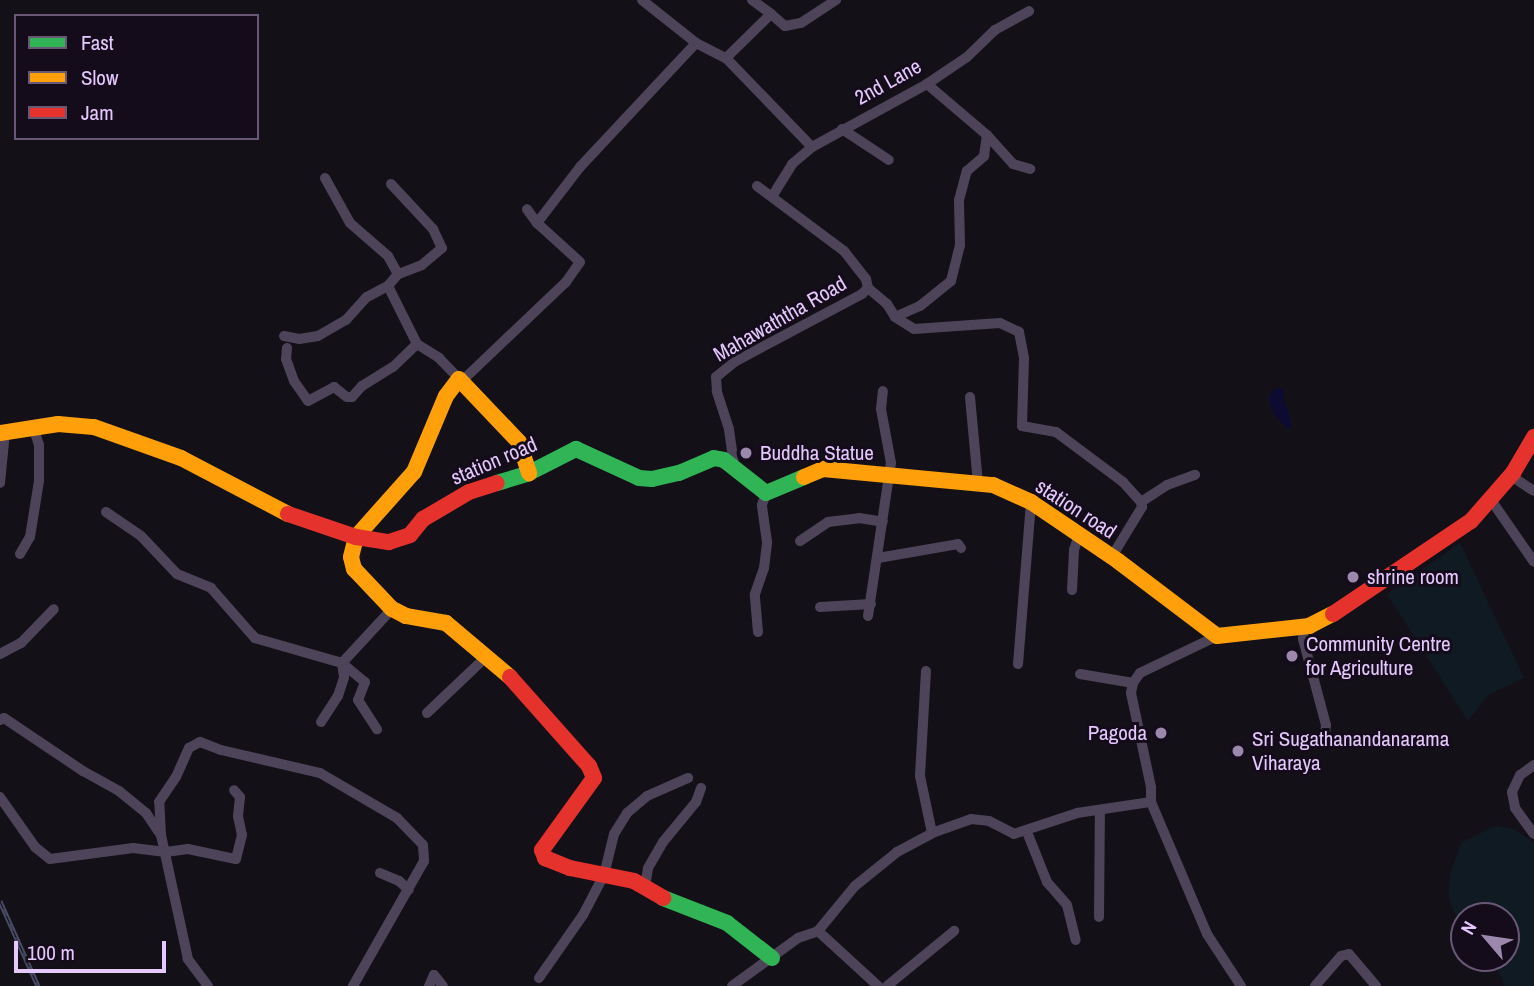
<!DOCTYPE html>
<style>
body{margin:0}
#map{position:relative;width:1534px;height:986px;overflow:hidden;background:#141018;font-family:"Archivo Narrow",sans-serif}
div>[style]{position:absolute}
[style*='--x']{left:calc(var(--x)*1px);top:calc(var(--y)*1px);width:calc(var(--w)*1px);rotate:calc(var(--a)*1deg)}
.green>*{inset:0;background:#101a23}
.water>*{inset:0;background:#0e0b33}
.street>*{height:10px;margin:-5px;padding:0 5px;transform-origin:5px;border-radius:5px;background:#4e4459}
.fast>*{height:16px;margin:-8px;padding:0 8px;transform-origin:8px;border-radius:8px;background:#30b455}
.slow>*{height:16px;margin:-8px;padding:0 8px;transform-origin:8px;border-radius:8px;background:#ff9f0a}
.jam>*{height:16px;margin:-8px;padding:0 8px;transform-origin:8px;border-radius:8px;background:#e5322d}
.rail>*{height:5px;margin-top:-2.5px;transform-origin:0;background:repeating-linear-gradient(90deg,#150c1b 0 8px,#474c64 0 16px);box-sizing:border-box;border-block:2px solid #474c64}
.dots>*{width:19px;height:19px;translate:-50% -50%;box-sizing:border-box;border:4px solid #150c1b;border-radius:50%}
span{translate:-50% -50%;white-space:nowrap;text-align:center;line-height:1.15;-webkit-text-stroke:6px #150c1b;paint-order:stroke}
.street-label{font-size:21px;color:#e5c8fd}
.poi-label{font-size:21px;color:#e5c8fd}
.left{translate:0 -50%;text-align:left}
.right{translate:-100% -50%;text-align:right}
.legend{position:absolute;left:14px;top:14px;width:245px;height:126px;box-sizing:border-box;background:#150c1b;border:2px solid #685775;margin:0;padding:9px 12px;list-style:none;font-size:21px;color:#e5c8fd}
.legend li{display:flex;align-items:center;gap:14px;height:35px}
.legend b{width:35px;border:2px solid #685775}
.north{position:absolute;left:1450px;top:902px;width:70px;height:70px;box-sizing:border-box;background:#150c1b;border:2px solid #685775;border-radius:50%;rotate:299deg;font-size:19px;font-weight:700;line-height:28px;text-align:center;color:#e5c8fd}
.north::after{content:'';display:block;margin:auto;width:24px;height:32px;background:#9c88ad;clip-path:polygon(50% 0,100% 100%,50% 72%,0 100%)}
.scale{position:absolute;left:14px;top:941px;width:152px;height:32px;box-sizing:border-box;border:4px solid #e5c8fd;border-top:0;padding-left:9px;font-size:21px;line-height:24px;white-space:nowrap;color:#e5c8fd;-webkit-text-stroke:5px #150c1b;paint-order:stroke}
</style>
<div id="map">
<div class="green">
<div style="clip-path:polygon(1460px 543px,1524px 678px,1488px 695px,1468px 721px,1387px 594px)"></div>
<div style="clip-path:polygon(1494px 826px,1514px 829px,1534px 843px,1534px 986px,1505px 986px,1492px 958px,1506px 958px,1506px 916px,1464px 916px,1464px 937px,1448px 896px,1450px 874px,1461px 843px)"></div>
</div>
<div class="water">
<div style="clip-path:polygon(1280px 388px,1284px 389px,1284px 403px,1290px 415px,1291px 426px,1288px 430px,1275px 415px,1268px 399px,1274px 389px)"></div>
</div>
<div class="street">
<div style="--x:642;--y:0;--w:69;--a:38.5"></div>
<div style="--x:752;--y:0;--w:24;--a:36"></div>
<div style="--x:726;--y:58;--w:124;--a:46"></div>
<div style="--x:927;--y:84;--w:79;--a:40.4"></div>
<div style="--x:987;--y:135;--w:39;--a:48"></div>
<div style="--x:1013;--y:164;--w:18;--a:16"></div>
<div style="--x:842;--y:129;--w:56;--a:33.4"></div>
<div style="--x:325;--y:178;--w:51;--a:60.9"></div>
<div style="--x:350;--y:223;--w:50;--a:41"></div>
<div style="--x:388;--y:256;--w:21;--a:61"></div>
<div style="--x:398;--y:274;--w:16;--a:130"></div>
<div style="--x:388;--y:286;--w:65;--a:63.4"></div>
<div style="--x:391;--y:184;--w:62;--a:47"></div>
<div style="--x:433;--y:229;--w:21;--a:65"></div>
<div style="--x:442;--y:248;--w:26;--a:140"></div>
<div style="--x:422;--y:265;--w:26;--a:159"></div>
<div style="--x:757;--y:186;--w:109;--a:36.8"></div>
<div style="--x:844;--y:251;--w:36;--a:52"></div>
<div style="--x:866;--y:279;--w:9;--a:77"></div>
<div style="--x:868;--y:288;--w:25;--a:40"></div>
<div style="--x:887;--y:304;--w:15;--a:58"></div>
<div style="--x:895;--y:317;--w:22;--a:32"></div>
<div style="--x:914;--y:329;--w:86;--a:-4"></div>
<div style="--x:1000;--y:323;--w:21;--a:25"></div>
<div style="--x:1019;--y:332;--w:26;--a:79"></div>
<div style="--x:1024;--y:358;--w:68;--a:91.7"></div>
<div style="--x:1022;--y:426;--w:35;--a:10"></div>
<div style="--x:1056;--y:432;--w:84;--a:36.7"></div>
<div style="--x:1123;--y:482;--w:27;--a:48"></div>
<div style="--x:773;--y:195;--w:36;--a:-58"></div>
<div style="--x:792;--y:164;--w:26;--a:-40"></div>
<div style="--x:812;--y:147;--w:131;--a:-28.7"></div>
<div style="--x:927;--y:84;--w:48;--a:-34"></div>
<div style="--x:967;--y:57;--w:39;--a:-44"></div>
<div style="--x:995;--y:30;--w:39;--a:-29"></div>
<div style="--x:537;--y:223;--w:71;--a:-52.5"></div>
<div style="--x:580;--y:167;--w:170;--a:-46.9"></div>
<div style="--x:696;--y:43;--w:34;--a:27"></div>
<div style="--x:726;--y:58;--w:63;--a:-44.4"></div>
<div style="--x:771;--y:14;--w:18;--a:41"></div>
<div style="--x:785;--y:26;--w:16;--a:-11"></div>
<div style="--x:801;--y:23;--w:42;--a:-33.3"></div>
<div style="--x:895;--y:317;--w:27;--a:-24"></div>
<div style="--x:920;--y:306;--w:40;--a:-39"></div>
<div style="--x:951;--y:281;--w:37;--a:-76"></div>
<div style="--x:960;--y:245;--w:45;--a:-91.3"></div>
<div style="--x:959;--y:200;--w:30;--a:-75"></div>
<div style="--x:967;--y:171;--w:23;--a:-41"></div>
<div style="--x:984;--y:156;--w:21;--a:-82"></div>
<div style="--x:284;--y:336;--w:15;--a:11"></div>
<div style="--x:299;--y:339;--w:19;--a:-9"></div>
<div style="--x:318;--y:336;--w:32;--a:-30"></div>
<div style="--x:346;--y:320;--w:31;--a:-48"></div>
<div style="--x:367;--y:297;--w:24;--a:-28"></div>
<div style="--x:287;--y:348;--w:11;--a:95"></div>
<div style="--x:286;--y:359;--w:23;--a:70"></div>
<div style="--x:294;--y:381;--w:24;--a:55"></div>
<div style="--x:308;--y:401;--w:30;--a:-28"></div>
<div style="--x:334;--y:387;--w:16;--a:38"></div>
<div style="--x:347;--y:397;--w:5;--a:0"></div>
<div style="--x:352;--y:397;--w:15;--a:-48"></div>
<div style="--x:362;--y:386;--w:36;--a:-32"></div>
<div style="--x:393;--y:367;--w:33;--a:-44"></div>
<div style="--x:417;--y:344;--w:26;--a:32"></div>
<div style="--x:439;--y:358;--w:29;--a:46"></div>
<div style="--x:459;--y:379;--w:5;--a:0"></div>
<div style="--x:464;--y:379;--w:141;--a:-43.6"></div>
<div style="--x:566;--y:282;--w:24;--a:-55"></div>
<div style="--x:580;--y:262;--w:58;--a:-137.8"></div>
<div style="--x:537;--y:223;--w:17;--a:-126"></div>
<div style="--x:970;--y:397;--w:86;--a:84.7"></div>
<div style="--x:734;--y:465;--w:36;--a:-98"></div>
<div style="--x:729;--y:429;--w:40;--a:-108"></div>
<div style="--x:717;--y:391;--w:14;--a:-94"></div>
<div style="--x:716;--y:377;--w:26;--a:-39"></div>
<div style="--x:736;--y:361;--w:143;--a:-28"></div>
<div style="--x:862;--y:294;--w:8;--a:-45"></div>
<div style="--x:1511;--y:476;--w:27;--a:33"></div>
<div style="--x:0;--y:483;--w:51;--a:-84.4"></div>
<div style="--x:1491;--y:500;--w:75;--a:55.3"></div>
<div style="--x:106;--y:512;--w:42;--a:34.4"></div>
<div style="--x:141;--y:536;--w:52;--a:46.5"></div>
<div style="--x:177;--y:574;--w:37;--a:22"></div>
<div style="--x:211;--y:588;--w:67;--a:48.7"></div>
<div style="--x:255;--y:638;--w:91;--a:16"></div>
<div style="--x:342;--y:663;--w:30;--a:40"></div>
<div style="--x:365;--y:682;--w:19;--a:111"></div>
<div style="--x:358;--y:700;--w:35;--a:57"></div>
<div style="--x:800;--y:541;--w:34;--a:-34"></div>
<div style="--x:828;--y:522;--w:31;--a:-7"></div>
<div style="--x:859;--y:518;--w:24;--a:9"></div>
<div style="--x:20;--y:554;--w:20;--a:-60"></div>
<div style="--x:30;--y:537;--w:57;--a:-80.9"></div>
<div style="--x:39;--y:481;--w:36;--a:-90"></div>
<div style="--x:39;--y:445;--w:19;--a:-108"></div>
<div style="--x:878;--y:558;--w:81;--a:-9.9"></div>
<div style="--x:958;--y:544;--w:5;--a:53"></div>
<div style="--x:1111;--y:558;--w:60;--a:-58.7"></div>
<div style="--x:1142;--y:507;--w:5;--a:-101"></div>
<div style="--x:1141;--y:502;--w:31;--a:-33"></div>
<div style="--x:1167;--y:485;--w:30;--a:-20"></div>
<div style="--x:1072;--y:590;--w:40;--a:-87.1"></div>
<div style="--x:1074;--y:550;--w:16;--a:-72"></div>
<div style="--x:820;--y:607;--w:51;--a:-3.4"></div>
<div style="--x:868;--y:616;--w:155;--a:-81.5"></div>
<div style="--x:891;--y:463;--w:55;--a:-100.5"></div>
<div style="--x:881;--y:409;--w:18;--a:-84"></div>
<div style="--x:1305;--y:626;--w:13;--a:99"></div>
<div style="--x:1303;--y:639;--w:89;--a:75"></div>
<div style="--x:1326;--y:725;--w:18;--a:96"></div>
<div style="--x:758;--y:632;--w:38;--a:-95"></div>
<div style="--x:755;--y:594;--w:28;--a:-71"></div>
<div style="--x:764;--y:568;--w:26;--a:-83"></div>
<div style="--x:767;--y:542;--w:37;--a:-98"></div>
<div style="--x:762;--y:505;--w:13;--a:-72"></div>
<div style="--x:0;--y:654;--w:24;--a:-28"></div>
<div style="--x:21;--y:643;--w:47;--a:-45.9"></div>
<div style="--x:1018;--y:664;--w:163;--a:-85.4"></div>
<div style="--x:926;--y:671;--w:105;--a:93.3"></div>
<div style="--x:920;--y:776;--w:58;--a:78.1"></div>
<div style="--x:1080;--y:674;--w:54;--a:9.6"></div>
<div style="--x:427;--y:713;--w:81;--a:-43.5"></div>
<div style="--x:0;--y:720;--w:4;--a:-27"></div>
<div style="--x:4;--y:718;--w:95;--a:33.9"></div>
<div style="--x:83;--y:771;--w:41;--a:29.1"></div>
<div style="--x:119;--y:791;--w:35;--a:39"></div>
<div style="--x:146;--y:813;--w:25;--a:56"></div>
<div style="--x:321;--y:722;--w:31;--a:-57"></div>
<div style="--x:338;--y:696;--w:20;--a:-72"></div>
<div style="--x:344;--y:677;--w:14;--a:-98"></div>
<div style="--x:342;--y:663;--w:74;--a:-47.2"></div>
<div style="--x:1534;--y:765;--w:17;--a:144"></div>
<div style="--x:1520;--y:775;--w:19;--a:115"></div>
<div style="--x:1512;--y:792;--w:16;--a:79"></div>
<div style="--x:1515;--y:808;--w:32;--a:54"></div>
<div style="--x:0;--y:797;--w:61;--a:55"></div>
<div style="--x:35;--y:847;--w:19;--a:39"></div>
<div style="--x:50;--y:859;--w:84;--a:-7.5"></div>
<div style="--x:133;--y:848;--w:33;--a:7"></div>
<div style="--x:166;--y:852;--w:22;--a:-8"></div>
<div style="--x:188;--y:849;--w:49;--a:11.8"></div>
<div style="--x:236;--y:859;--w:25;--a:-76"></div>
<div style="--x:242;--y:835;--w:19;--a:-102"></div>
<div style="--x:238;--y:816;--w:19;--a:-84"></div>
<div style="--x:240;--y:797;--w:9;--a:-131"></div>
<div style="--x:1151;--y:802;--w:143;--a:67"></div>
<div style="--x:1207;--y:934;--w:62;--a:56.8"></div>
<div style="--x:1027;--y:832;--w:54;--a:68.2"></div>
<div style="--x:1047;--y:882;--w:30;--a:49"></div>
<div style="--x:1067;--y:905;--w:36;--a:76"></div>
<div style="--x:380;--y:873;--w:21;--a:23"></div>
<div style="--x:399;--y:881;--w:13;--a:42"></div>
<div style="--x:645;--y:887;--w:19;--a:-81"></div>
<div style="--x:648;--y:868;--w:30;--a:-60"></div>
<div style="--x:663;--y:842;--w:52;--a:-50.5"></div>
<div style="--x:696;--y:802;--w:15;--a:-70"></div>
<div style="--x:1099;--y:917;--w:107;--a:-89.5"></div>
<div style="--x:539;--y:978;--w:77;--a:-55.1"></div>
<div style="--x:583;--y:915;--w:45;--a:-62.3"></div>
<div style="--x:604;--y:875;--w:42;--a:-76.3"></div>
<div style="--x:614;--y:834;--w:25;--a:-58"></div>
<div style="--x:627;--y:813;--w:26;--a:-40"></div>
<div style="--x:647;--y:796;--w:45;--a:-23.7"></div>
<div style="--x:208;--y:986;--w:34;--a:-127"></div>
<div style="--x:188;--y:959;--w:127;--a:-102.3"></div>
<div style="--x:161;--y:835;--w:33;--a:-93"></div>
<div style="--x:159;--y:802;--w:30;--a:-56"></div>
<div style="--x:176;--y:777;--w:32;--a:-66"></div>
<div style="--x:189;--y:748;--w:13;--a:-29"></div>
<div style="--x:200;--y:742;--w:22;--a:21"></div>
<div style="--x:221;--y:750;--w:102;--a:13.1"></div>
<div style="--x:320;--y:773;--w:89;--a:30.3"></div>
<div style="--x:397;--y:818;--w:37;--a:46"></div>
<div style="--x:423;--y:845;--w:16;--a:86"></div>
<div style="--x:424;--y:861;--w:144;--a:119.6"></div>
<div style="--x:429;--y:986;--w:12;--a:-66"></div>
<div style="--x:434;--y:975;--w:14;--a:51"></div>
<div style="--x:732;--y:986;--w:82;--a:-36"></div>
<div style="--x:798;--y:938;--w:21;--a:-19"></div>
<div style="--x:878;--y:986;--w:81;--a:-137.5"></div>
<div style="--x:818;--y:931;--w:58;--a:-50.6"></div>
<div style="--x:855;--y:886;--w:54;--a:-39"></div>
<div style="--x:897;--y:852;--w:40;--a:-28"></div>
<div style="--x:932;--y:833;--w:41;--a:-19.7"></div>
<div style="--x:971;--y:819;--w:18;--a:6"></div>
<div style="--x:989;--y:821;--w:28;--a:27"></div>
<div style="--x:1014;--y:834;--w:66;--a:-18.4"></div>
<div style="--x:1077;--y:813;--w:75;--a:-8.5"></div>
<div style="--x:1151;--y:802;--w:15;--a:-90"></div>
<div style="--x:1151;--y:787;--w:96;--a:-102"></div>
<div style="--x:1131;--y:693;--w:10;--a:-79"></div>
<div style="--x:1133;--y:683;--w:12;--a:-55"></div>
<div style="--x:1140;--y:673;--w:85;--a:-25.7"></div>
<div style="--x:887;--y:986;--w:87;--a:-39.4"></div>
<div style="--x:1315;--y:986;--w:40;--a:-49"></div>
<div style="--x:1341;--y:956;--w:8;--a:-14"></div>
<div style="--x:1349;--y:954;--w:42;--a:49.8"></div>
</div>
<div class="fast">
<div style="--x:497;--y:483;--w:34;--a:-17"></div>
<div style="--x:529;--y:473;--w:53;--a:-27.1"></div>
<div style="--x:576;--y:449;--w:69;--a:24.7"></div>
<div style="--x:639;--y:478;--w:13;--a:4"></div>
<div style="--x:652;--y:479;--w:28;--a:-13"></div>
<div style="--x:679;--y:473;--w:38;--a:-23"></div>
<div style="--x:714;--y:458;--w:10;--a:11"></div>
<div style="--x:724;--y:460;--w:53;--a:38.2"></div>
<div style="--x:766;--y:493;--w:41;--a:-22.8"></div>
<div style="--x:663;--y:898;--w:69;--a:21.3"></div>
<div style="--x:727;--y:923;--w:57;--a:37.9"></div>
</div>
<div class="slow">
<div style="--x:0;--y:433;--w:59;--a:-8.8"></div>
<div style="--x:58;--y:424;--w:36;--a:5"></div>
<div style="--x:94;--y:427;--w:92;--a:19.6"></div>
<div style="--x:181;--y:458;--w:121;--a:27.6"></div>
<div style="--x:804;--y:477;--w:21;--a:-23"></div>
<div style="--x:823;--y:469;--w:171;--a:5.4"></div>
<div style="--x:993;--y:485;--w:42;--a:24.1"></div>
<div style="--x:1031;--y:502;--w:105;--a:34.1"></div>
<div style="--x:1118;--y:561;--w:124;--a:37.1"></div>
<div style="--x:1217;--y:636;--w:93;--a:-6.2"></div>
<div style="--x:1309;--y:626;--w:27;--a:-27"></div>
<div style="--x:510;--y:677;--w:84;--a:-139.8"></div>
<div style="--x:446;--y:623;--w:41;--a:-170.1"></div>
<div style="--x:406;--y:616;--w:16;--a:-153"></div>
<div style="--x:392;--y:609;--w:55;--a:-133.5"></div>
<div style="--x:354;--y:569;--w:12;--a:-104"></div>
<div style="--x:351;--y:557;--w:21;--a:-76"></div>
<div style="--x:356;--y:537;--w:87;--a:-48.3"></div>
<div style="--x:414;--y:472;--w:82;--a:-67.2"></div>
<div style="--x:446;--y:396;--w:21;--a:-53"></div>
<div style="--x:459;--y:379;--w:87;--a:46.4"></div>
<div style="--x:519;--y:442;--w:33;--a:72"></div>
</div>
<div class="jam">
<div style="--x:288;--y:514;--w:72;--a:18.7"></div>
<div style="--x:356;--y:537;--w:33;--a:9"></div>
<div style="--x:389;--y:542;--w:22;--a:-18"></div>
<div style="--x:410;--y:535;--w:21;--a:-51"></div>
<div style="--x:423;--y:519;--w:53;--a:-30.4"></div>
<div style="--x:469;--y:492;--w:29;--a:-18"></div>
<div style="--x:1333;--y:614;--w:166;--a:-34"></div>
<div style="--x:1471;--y:521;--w:64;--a:-48.8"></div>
<div style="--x:1513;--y:473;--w:42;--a:-59.7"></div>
<div style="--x:510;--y:677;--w:119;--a:48.4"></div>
<div style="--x:589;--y:766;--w:13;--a:67"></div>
<div style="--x:594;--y:778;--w:89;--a:125.8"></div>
<div style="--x:542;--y:850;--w:9;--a:69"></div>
<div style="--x:545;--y:858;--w:27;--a:22"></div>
<div style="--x:570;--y:868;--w:65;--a:11.5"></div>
<div style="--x:634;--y:881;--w:34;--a:30"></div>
</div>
<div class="rail">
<div style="--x:0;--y:901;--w:93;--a:65.9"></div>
</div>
<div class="dots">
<div style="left:746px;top:453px;background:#9c88ad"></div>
<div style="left:1353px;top:577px;background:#9c88ad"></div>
<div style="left:1292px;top:656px;background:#9c88ad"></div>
<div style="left:1161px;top:733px;background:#9c88ad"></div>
<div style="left:1238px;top:751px;background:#9c88ad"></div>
</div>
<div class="street-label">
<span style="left:888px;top:82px;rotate:-29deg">2nd Lane</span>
<span style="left:780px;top:319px;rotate:-30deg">Mahawaththa Road</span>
<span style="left:494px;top:461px;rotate:-23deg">station road</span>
<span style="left:1076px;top:509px;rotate:33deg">station road</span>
</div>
<div class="poi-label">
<span class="left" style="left:760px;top:453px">Buddha Statue</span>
<span class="left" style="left:1367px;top:577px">shrine room</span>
<span class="left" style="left:1306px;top:656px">Community Centre<br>for Agriculture</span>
<span class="right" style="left:1147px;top:733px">Pagoda</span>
<span class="left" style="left:1252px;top:751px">Sri Sugathanandanarama<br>Viharaya</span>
</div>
<ul class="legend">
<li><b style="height:9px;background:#30b455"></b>Fast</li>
<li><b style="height:9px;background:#ff9f0a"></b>Slow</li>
<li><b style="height:9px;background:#e5322d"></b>Jam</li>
</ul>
<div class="north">N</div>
<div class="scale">100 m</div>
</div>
